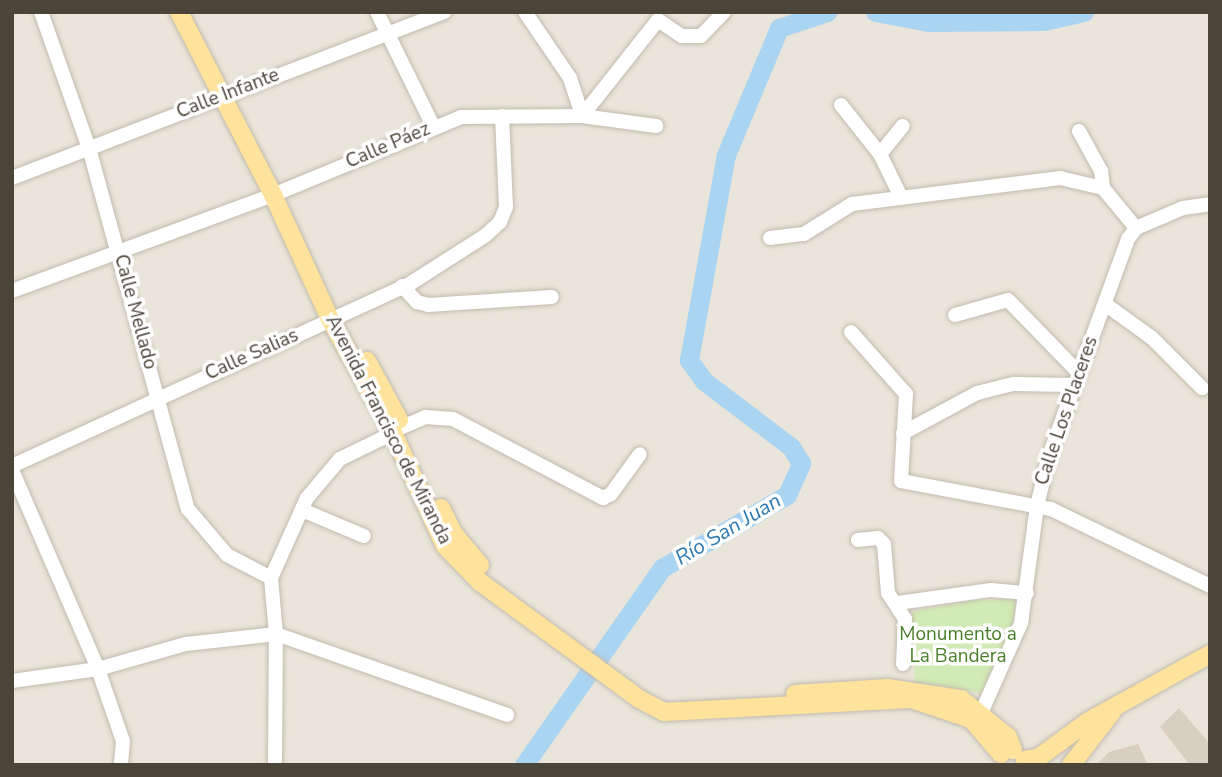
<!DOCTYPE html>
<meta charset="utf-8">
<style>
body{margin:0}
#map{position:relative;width:1222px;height:777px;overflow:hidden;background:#f6f3ec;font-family:"Nunito Sans",sans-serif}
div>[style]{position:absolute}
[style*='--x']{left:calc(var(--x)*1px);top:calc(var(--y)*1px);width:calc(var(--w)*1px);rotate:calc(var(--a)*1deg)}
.residential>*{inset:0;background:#eae5da}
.green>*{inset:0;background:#d2eab5}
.river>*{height:19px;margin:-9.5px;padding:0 9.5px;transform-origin:9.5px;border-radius:9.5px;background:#a9d4f2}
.building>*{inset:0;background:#d8cfc1}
.roads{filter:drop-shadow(0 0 2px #c2bbae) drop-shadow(0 0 2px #c2bbae)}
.minor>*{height:14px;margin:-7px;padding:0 7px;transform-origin:7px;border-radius:7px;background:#fff}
.major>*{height:18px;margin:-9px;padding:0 9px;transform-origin:9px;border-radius:9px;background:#ffe39c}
span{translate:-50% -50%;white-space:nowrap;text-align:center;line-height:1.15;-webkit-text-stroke:7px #fff;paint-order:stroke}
.street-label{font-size:19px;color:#4b4439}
.park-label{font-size:19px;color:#4a7f2a}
.water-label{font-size:21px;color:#2e7ab2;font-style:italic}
.frame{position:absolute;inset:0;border:14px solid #4b4439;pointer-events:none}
</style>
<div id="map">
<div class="residential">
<div style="clip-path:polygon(12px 12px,1210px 12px,1210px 765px,12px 765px)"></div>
</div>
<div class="green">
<div style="clip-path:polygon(1015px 599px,1015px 620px,981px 693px,915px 682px,912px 612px,974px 600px)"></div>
</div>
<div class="river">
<div style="--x:875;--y:12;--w:54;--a:10.7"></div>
<div style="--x:928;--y:22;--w:116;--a:-0.5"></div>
<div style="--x:1044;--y:21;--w:41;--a:-12.7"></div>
<div style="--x:524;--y:765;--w:241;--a:-55"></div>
<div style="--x:662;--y:568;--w:145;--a:-30.3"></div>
<div style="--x:787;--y:495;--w:35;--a:-66"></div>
<div style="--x:801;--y:463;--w:19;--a:-122"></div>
<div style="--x:791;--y:447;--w:109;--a:-142.8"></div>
<div style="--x:704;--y:381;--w:26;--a:-126"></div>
<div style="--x:689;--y:360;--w:208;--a:-79.8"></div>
<div style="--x:726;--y:155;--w:138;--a:-67.3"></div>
<div style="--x:779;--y:28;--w:51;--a:-18.4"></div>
</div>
<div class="building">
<div style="clip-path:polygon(1179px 708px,1210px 744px,1210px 765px,1190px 765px,1160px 727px)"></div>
<div style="clip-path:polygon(1138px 744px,1148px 765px,1096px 765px,1109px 752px)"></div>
</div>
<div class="roads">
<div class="minor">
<div style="--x:41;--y:12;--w:144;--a:70.6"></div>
<div style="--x:89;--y:148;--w:374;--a:74.7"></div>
<div style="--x:188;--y:509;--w:60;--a:49.7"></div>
<div style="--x:227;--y:555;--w:50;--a:27.6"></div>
<div style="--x:377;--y:12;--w:127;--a:63.8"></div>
<div style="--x:525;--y:12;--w:80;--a:55.7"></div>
<div style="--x:570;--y:78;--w:40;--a:72"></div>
<div style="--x:582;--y:116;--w:75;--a:7.7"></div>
<div style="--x:841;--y:105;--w:63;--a:51.5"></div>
<div style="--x:880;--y:154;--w:48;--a:64"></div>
<div style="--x:1079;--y:131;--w:46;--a:61.2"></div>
<div style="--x:1101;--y:171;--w:17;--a:83"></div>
<div style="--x:880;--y:154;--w:36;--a:-51"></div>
<div style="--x:12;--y:178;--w:463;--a:-21"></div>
<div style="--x:770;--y:238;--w:34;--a:-7"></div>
<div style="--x:804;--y:234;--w:57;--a:-32"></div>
<div style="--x:852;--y:204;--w:210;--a:-7.1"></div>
<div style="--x:1060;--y:178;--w:44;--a:13.1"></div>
<div style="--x:1103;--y:188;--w:52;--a:50.5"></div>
<div style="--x:402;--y:286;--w:22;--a:47"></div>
<div style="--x:417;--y:302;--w:11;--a:15"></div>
<div style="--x:428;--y:305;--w:124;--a:-3.7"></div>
<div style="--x:12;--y:291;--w:278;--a:-20.2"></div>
<div style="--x:273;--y:195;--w:204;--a:-22.5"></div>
<div style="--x:461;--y:117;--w:121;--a:-0.5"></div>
<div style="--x:582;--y:116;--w:122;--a:-51.6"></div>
<div style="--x:658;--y:20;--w:29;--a:34"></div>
<div style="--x:682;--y:36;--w:19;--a:0"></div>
<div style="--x:701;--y:36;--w:33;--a:-46"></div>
<div style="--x:1105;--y:304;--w:58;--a:35.9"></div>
<div style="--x:1152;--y:338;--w:71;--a:45"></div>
<div style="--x:955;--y:315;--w:55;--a:-15.8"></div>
<div style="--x:1008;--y:300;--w:102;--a:45.8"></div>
<div style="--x:851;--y:332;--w:83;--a:48.4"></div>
<div style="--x:906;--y:394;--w:87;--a:93.3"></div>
<div style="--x:901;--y:481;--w:153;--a:10.6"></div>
<div style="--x:1051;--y:509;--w:177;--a:25.8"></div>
<div style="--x:402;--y:427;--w:25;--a:-23"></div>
<div style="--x:425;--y:417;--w:28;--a:4"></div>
<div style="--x:453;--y:419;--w:170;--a:27.8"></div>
<div style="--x:603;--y:498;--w:9;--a:-27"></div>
<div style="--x:611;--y:494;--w:49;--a:-54.1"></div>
<div style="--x:903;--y:433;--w:84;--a:-28.4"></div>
<div style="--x:977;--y:393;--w:38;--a:-14"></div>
<div style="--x:1014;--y:384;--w:61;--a:0.9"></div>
<div style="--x:12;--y:466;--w:439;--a:-24.6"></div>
<div style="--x:411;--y:283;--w:89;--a:-32.6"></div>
<div style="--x:486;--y:235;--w:19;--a:-43"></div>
<div style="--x:500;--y:222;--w:16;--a:-68"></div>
<div style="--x:506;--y:207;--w:91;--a:-92.5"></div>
<div style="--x:12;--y:470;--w:217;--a:66.6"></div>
<div style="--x:98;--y:669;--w:76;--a:70.9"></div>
<div style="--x:123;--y:741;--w:24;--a:95"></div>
<div style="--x:302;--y:510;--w:67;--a:22.8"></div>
<div style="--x:858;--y:540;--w:20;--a:-6"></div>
<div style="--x:878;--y:538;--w:8;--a:45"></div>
<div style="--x:884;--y:544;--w:49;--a:85.3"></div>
<div style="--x:888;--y:593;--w:31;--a:57"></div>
<div style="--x:905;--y:619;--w:45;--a:92.5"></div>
<div style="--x:898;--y:603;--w:94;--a:-8"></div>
<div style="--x:991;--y:590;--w:36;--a:5"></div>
<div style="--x:12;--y:681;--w:87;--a:-7.9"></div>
<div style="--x:98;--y:669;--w:91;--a:-15.9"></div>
<div style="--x:186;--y:644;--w:91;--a:-6.3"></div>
<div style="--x:276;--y:634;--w:245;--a:19.3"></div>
<div style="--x:981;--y:713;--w:98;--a:-66"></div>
<div style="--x:1021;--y:623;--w:118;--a:-82.2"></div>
<div style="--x:1037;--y:506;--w:51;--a:-76.5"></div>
<div style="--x:1049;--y:456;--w:231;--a:-70"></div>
<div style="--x:1128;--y:239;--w:14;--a:-54"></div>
<div style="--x:1136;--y:228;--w:51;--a:-23.1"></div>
<div style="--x:1183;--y:208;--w:27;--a:-8"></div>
<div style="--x:275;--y:765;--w:131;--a:-89.6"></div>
<div style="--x:276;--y:634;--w:56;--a:-95.1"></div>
<div style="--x:271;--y:578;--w:88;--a:-65.8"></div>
<div style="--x:307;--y:498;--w:51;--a:-49.8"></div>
<div style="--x:340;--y:459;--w:59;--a:-26.1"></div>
</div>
<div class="major">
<div style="--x:179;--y:12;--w:206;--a:62.8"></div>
<div style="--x:273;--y:195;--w:136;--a:65.3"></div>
<div style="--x:330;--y:319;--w:130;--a:61.1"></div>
<div style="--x:393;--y:433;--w:124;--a:65.3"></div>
<div style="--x:445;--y:546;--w:50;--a:45.8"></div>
<div style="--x:480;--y:582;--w:197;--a:36.3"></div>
<div style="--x:639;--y:699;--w:28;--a:27"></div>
<div style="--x:664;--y:712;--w:247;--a:-3"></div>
<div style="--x:911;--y:699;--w:63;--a:18.4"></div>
<div style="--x:971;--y:719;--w:46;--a:49.4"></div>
<div style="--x:367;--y:361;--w:67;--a:61.5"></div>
<div style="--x:441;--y:508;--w:28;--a:64"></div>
<div style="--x:453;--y:533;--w:42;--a:49.8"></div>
<div style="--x:795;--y:694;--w:92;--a:-3.7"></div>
<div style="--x:887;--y:688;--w:75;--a:8.5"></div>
<div style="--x:961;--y:699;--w:60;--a:39"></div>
<div style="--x:1008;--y:737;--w:14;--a:69"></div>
<div style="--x:1025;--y:760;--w:13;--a:-9"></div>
<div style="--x:1038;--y:758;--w:61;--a:-36.3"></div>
<div style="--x:1087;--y:722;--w:141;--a:-28.9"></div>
<div style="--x:1071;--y:765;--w:67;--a:-52.3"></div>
</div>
</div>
<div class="street-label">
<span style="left:228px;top:94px;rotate:-21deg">Calle Infante</span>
<span style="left:388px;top:146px;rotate:-23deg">Calle Páez</span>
<span style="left:135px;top:312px;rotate:75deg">Calle Mellado</span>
<span style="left:252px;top:355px;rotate:-24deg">Calle Salias</span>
<span style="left:1067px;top:411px;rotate:-71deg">Calle Los Placeres</span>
<span style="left:388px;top:430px;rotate:63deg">Avenida Francisco de Miranda</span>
</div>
<div class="park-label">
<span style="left:958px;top:646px">Monumento a<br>La Bandera</span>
</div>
<div class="water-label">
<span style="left:728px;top:529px;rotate:-31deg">Río San Juan</span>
</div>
<div class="frame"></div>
</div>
